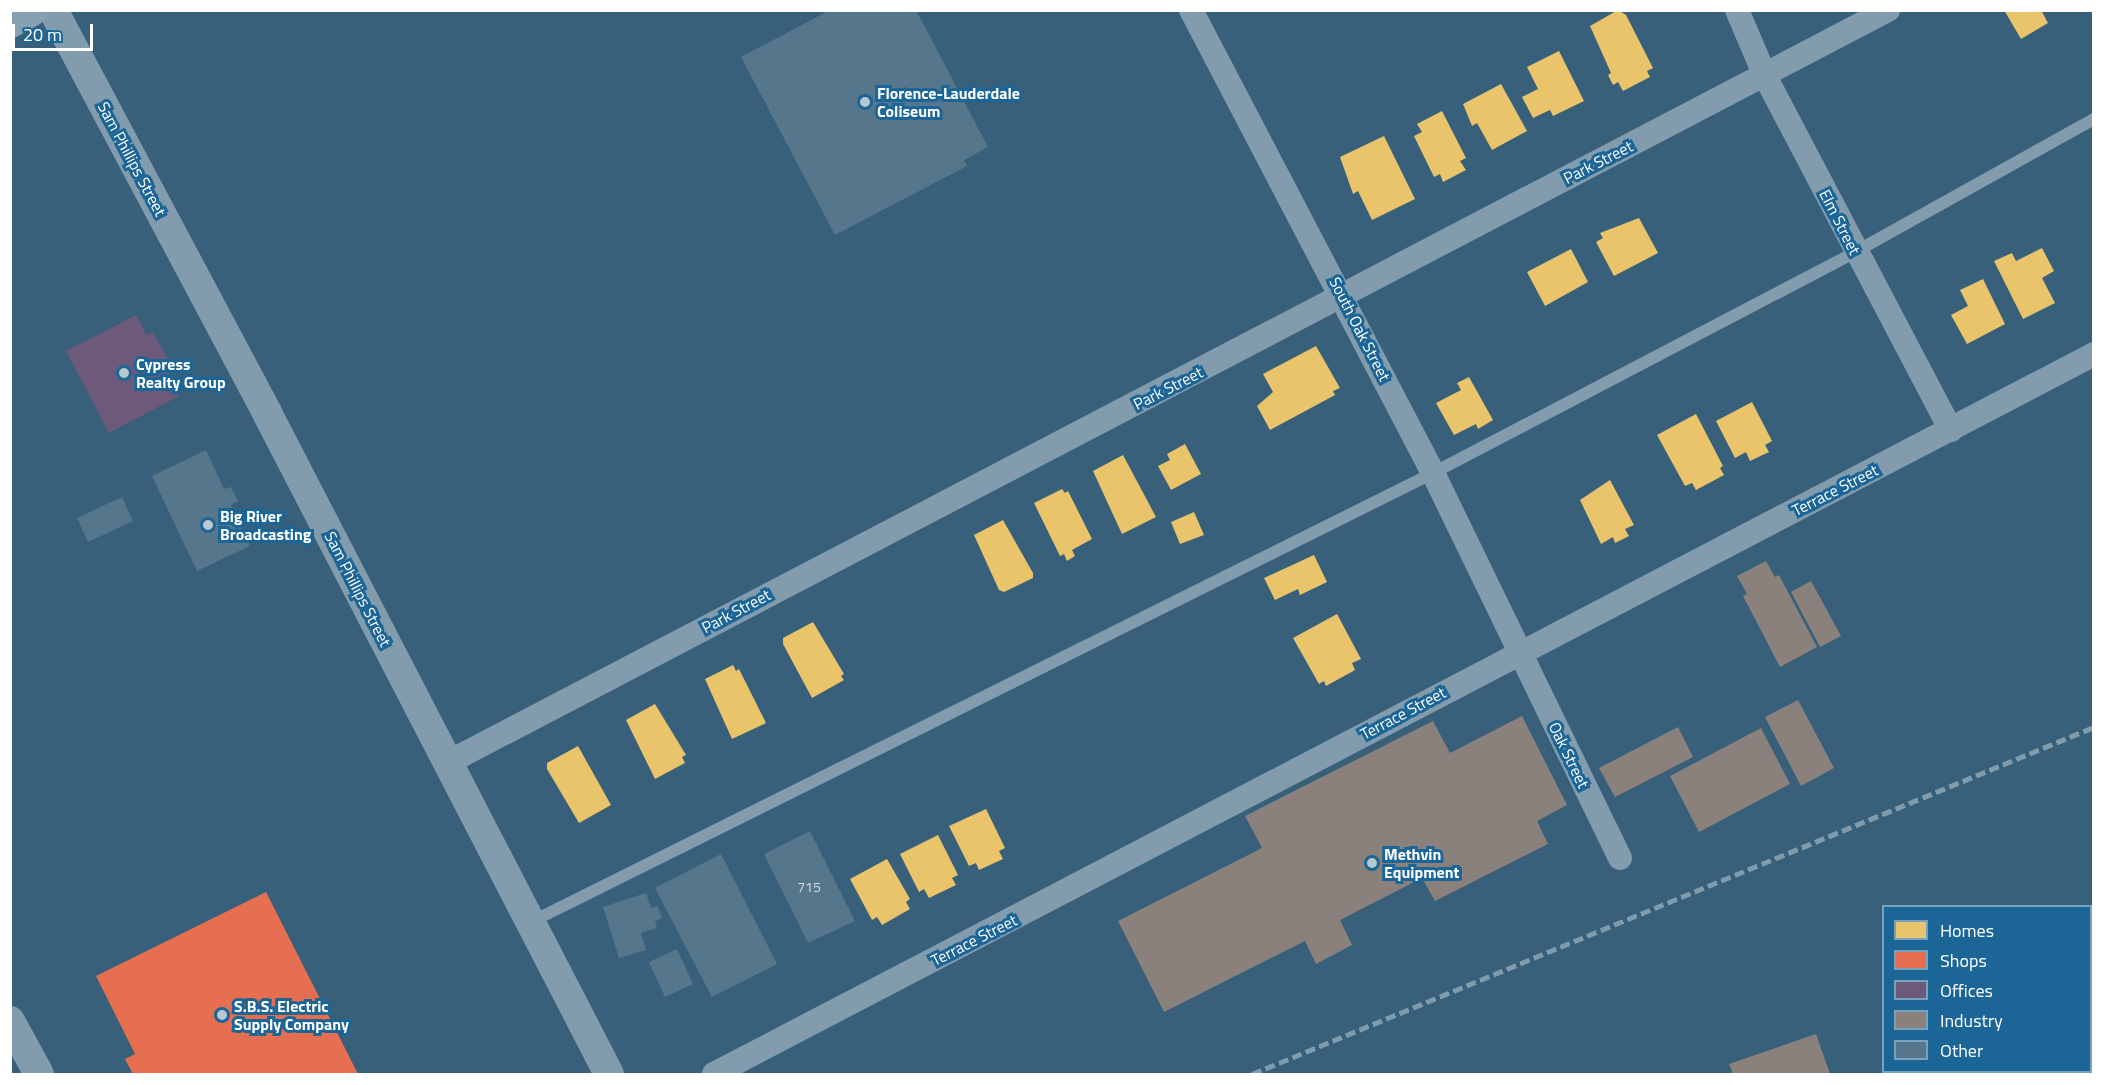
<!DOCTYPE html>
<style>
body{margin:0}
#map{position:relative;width:2104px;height:1085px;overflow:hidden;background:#38607b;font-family:"Titillium Web",sans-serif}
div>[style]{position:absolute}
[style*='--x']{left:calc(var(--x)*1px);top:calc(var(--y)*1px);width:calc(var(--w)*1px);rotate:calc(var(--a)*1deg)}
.homes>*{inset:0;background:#e9c46a}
.shops>*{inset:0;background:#e76f51}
.offices>*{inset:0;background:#6d597a}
.industry>*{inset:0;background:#8a817c}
.building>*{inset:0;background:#56768c}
.service>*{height:12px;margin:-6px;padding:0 6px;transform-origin:6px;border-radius:6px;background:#829cad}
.minor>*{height:24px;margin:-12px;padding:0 12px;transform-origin:12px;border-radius:12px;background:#829cad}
.tertiary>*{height:30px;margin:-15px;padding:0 15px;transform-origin:15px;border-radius:15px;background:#829cad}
.secondary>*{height:33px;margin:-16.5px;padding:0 16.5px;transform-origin:16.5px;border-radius:16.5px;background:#88a1b2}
.rail>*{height:4.5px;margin-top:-2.25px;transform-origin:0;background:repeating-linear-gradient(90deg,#809bac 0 10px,transparent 0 14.5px)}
.dots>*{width:16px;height:16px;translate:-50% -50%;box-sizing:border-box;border:3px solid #1c6597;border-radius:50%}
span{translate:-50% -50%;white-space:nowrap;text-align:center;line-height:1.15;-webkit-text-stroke:6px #1c6597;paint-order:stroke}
.number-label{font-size:14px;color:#d5dde2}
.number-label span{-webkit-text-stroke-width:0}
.poi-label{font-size:16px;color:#fff;font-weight:700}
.left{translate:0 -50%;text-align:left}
.street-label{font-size:16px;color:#fff}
.frame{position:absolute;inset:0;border:12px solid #fff;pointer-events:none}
.legend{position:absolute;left:1882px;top:905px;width:210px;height:168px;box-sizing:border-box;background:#1c6597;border:2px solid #77a3c1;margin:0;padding:8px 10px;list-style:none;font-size:18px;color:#fff}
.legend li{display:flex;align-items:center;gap:12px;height:30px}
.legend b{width:30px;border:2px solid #77a3c1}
.scale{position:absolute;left:12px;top:24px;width:81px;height:27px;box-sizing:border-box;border:3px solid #fff;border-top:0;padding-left:8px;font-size:18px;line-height:21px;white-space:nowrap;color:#fff;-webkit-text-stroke:4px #1c6597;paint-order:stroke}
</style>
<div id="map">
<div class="homes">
<div style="clip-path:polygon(1618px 10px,1626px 15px,1653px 68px,1647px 71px,1650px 77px,1623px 91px,1618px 82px,1613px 85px,1608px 75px,1611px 73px,1590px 26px)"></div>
<div style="clip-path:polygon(2004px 10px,2041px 10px,2048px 23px,2021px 39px)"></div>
<div style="clip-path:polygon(1559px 51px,1584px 101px,1553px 116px,1550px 110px,1533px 118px,1522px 97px,1538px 89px,1527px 67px)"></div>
<div style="clip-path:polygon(1501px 84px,1527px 131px,1492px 150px,1477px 123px,1472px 126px,1463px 104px)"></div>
<div style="clip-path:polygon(1442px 111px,1466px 158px,1460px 161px,1466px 170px,1443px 182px,1440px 174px,1434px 177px,1414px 136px,1422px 132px,1417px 124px)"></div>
<div style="clip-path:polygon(1384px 136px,1415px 199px,1372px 220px,1358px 191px,1353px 194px,1340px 157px)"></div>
<div style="clip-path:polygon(1639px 218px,1658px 253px,1614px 276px,1596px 242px,1603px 238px,1600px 233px)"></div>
<div style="clip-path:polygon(2042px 248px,2054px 271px,2042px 278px,2055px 303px,2023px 319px,1994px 261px,2012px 253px,2016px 261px)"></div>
<div style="clip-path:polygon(1571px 249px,1588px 282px,1545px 306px,1527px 272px)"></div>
<div style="clip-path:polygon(1983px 279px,2005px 324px,1967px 344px,1951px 315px,1968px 306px,1960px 290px)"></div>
<div style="clip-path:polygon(1316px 346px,1340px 388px,1333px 391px,1335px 395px,1270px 430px,1257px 406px,1273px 392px,1263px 374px)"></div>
<div style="clip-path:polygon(1469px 377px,1493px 420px,1478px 429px,1476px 424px,1454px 435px,1436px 403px,1461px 390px,1457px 383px)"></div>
<div style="clip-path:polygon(1752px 402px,1772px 441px,1765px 445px,1769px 452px,1750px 461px,1746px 452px,1735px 458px,1716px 421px)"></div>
<div style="clip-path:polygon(1696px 414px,1723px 466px,1720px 468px,1724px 475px,1696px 490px,1692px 483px,1685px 486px,1657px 435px)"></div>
<div style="clip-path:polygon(1185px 444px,1201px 474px,1171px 490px,1158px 466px,1170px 460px,1167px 454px)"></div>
<div style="clip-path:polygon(1123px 455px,1156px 517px,1122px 534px,1093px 471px)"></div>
<div style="clip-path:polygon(1610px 480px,1634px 525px,1625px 529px,1629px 536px,1615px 543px,1613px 537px,1601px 544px,1580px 500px)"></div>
<div style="clip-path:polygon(1062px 489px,1065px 493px,1068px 491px,1092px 539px,1072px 550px,1075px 556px,1067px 561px,1064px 554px,1060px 556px,1034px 503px)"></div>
<div style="clip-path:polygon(1194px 512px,1204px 535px,1180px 544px,1171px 522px)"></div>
<div style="clip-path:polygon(1003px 520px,1033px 573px,1033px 578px,1004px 592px,999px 590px,974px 535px)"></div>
<div style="clip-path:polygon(1314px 555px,1327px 582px,1300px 595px,1298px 589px,1275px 600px,1264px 578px)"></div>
<div style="clip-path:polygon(1337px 614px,1361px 659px,1352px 663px,1355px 670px,1326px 686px,1324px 681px,1319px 684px,1293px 638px)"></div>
<div style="clip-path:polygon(813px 622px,844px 674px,841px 676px,844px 680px,812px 698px,783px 644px,783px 638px)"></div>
<div style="clip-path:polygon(733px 665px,736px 671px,739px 669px,766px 723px,732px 739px,705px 679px)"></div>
<div style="clip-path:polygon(655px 704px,686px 755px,682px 757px,685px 763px,655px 779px,626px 720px)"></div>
<div style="clip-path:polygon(578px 746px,611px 805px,579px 823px,547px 769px,547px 763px)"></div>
<div style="clip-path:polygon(986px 809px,1005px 848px,999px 851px,1003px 859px,979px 870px,976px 863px,969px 866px,949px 826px)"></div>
<div style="clip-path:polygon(938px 835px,958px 875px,952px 878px,956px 885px,929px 898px,924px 889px,919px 892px,900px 854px)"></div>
<div style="clip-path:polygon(887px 859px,910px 899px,906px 902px,910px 909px,882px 925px,877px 917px,872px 920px,850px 879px)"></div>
</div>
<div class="shops">
<div style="clip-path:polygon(266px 892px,358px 1074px,133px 1074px,125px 1059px,135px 1054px,96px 976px)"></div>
</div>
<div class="offices">
<div style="clip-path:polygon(136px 315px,147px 335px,153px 332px,174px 371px,168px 374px,179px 396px,109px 433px,66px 351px)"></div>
</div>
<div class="industry">
<div style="clip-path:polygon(1766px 561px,1775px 577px,1779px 575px,1817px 647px,1780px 667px,1743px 596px,1747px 594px,1737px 576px)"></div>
<div style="clip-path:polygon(1811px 581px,1841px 636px,1820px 647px,1791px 592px)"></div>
<div style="clip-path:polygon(1798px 700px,1834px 768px,1801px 786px,1765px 717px)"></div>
<div style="clip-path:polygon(1522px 716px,1567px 805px,1537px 821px,1548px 844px,1435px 901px,1422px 878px,1340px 920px,1352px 945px,1316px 964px,1305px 941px,1164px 1012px,1118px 921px,1262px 848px,1245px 816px,1433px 721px,1450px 753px)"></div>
<div style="clip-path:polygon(1678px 727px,1693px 757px,1615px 797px,1599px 768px)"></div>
<div style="clip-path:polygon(1761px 728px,1790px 784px,1699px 832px,1670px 776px)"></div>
<div style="clip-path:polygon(1816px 1034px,1830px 1074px,1733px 1074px,1729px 1064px)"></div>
</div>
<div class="building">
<div style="clip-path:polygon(830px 10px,916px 10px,988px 147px,964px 160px,967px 166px,835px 235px,741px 57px)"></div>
<div style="clip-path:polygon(206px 450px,224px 489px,231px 487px,238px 501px,231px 505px,250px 546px,197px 571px,152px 476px)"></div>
<div style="clip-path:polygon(122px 497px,133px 521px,88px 542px,77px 518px)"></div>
<div style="clip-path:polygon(810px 831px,855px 921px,808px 943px,764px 854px)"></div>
<div style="clip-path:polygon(721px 854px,777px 964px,712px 997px,655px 888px)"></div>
<div style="clip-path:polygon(646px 893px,651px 908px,658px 906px,662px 918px,655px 921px,657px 928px,641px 933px,646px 950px,619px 958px,603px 907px)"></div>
<div style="clip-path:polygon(677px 949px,693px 984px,665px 997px,649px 962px)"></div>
</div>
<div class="service">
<div style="--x:531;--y:922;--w:1008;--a:-26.46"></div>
<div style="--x:1433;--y:473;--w:476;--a:-27.6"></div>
<div style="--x:1855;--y:252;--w:274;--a:-29.1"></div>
</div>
<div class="minor">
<div style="--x:1191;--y:10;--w:522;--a:62.4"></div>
<div style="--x:1433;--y:473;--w:428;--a:64.1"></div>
<div style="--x:1737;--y:10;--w:72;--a:67"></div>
<div style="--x:1765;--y:76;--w:400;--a:62.3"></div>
<div style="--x:447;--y:763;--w:1626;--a:-27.59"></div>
<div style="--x:714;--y:1074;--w:1557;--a:-27.55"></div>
</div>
<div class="tertiary">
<div style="--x:53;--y:10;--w:456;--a:62"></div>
<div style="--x:267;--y:413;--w:744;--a:62.64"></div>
<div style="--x:10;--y:1021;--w:60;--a:61.3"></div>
</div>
<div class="secondary">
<div style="--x:10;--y:21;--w:23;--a:-29"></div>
</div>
<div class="rail">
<div style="--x:1252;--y:1074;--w:911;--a:-22.4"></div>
</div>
<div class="dots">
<div style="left:865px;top:102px;background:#b9c7d1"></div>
<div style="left:124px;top:373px;background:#b9c7d1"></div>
<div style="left:208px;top:525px;background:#b9c7d1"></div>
<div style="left:1372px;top:863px;background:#b9c7d1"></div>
<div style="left:222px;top:1015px;background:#b9c7d1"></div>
</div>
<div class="number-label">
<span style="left:809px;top:887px">715</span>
</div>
<div class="poi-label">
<span class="left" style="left:877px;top:102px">Florence-Lauderdale<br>Coliseum</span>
<span class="left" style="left:136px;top:373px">Cypress<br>Realty Group</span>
<span class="left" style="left:220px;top:525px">Big River<br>Broadcasting</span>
<span class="left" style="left:1384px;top:863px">Methvin<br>Equipment</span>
<span class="left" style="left:234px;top:1015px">S.B.S. Electric<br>Supply Company</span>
</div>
<div class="street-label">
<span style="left:132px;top:159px;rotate:62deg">Sam Phillips Street</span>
<span style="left:1598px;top:162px;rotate:-27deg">Park Street</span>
<span style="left:1840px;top:222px;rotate:63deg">Elm Street</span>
<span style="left:1360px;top:329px;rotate:63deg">South Oak Street</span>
<span style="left:1168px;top:388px;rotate:-27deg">Park Street</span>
<span style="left:1835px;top:490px;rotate:-27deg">Terrace Street</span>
<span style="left:358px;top:589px;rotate:63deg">Sam Phillips Street</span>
<span style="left:736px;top:611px;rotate:-28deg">Park Street</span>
<span style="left:1403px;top:713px;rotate:-28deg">Terrace Street</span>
<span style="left:1569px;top:755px;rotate:64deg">Oak Street</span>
<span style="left:974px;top:940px;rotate:-27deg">Terrace Street</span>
</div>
<div class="frame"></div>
<ul class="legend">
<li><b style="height:16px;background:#e9c46a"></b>Homes</li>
<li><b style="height:16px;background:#e76f51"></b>Shops</li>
<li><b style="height:16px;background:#6d597a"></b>Offices</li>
<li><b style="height:16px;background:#8a817c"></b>Industry</li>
<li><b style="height:16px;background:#56768c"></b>Other</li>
</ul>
<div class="scale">20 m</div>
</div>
